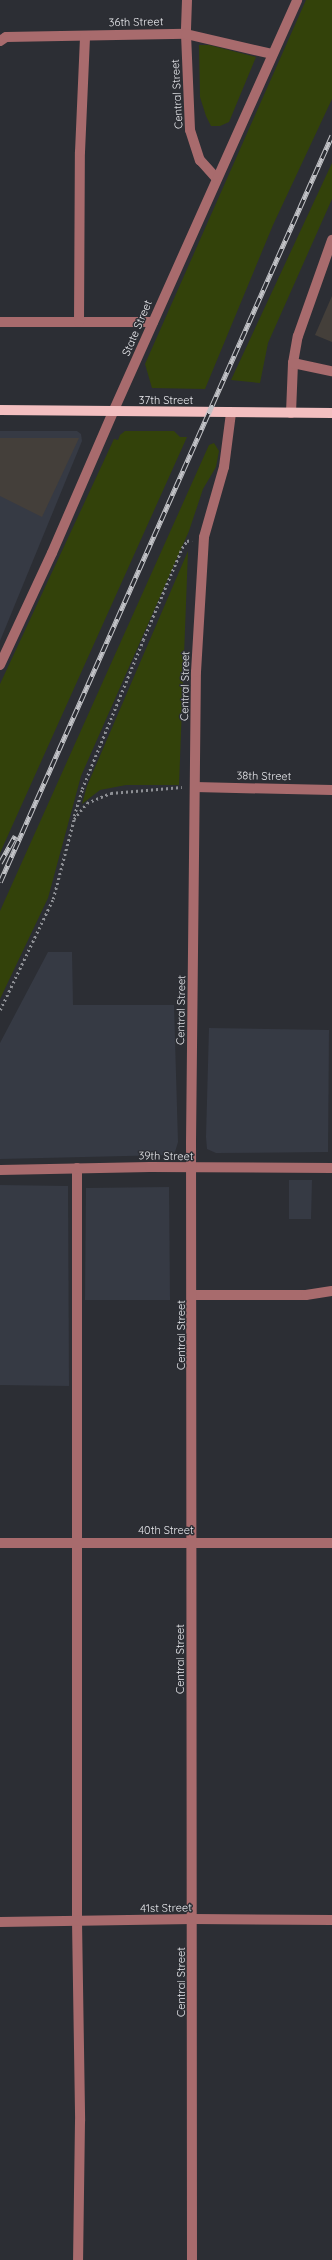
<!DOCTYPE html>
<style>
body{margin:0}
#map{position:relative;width:332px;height:2260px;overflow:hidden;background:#2c2e34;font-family:Quicksand,sans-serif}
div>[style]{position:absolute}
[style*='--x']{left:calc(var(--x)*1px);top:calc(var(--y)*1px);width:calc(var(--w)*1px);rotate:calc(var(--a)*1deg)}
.built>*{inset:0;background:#363a44}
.green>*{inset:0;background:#33420a}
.building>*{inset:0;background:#443f3a}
.path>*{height:2.5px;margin-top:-1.25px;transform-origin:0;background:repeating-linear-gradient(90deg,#8d8f94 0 2px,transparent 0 5px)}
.minor>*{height:10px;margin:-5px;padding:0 5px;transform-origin:5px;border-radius:5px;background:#a86b6d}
.major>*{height:10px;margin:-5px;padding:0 5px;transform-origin:5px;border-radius:5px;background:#f3bfc0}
.rail>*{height:4.5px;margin-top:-2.25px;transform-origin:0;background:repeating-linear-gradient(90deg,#2c2e34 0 9px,#c2c3c7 0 18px);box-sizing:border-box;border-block:1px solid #c2c3c7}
span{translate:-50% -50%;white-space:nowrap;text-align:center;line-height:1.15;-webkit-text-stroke:3px #2c2e34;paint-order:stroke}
.street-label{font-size:11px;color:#e8e9ed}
</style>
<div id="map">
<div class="built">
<div style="clip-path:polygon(0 431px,77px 431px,81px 434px,82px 441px,0 641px)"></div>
<div style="clip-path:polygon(48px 952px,72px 952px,73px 1005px,174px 1005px,178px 1142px,175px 1152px,168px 1155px,0 1159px,0 1043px)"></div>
<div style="clip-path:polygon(209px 1028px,329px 1030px,328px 1152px,216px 1153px,207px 1149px,206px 1137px)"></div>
<div style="clip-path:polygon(289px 1180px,312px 1180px,311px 1219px,289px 1219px)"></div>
<div style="clip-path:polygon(0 1185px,68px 1186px,69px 1386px,0 1385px)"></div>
<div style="clip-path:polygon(169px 1187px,170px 1300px,85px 1300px,86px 1188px)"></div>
</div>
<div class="green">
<div style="clip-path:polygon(306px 0,332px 0,332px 99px,273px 225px,205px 389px,152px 388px,145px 364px)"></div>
<div style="clip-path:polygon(199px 45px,209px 45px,256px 57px,229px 122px,220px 126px,211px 126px,206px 116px,200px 97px)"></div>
<div style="clip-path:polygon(332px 163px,332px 199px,268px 343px,260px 383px,231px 380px)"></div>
<div style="clip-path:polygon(125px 431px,174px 431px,180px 437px,187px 437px,0 853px,0 684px,114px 439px,118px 440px,120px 435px)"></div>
<div style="clip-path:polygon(214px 443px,219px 451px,216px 467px,203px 489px,189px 531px,81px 776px,48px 898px,0 999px,0 911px,209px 445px)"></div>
<div style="clip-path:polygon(188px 551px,179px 785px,126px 785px,100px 790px,82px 804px,87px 786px)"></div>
</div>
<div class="building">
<div style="clip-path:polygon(332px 296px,332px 342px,315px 335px)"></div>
<div style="clip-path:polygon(0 438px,79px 438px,42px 517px,0 496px)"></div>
</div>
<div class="path">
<div style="--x:74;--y:816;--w:28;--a:-73"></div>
<div style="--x:82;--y:789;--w:161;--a:-67.7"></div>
<div style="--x:143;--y:640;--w:100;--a:-67"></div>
<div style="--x:182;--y:548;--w:9;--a:-54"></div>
<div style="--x:187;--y:541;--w:5;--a:-11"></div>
<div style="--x:0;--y:1010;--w:123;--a:-64.5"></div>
<div style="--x:53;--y:899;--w:83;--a:-75.3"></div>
<div style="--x:74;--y:819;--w:21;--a:-51"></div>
<div style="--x:87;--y:803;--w:26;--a:-23"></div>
<div style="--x:111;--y:793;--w:71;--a:-4.8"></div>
</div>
<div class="minor">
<div style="--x:187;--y:0;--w:34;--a:92"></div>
<div style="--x:186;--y:34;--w:96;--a:87.6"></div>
<div style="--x:190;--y:130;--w:32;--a:72"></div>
<div style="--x:200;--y:160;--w:25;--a:48"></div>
<div style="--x:0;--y:41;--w:7;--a:-34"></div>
<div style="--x:6;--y:37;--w:180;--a:-1"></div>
<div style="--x:186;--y:34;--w:88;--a:13.1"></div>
<div style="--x:0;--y:322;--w:153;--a:0"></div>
<div style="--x:79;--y:322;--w:170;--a:-89.7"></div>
<div style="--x:80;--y:152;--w:116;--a:-87.5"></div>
<div style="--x:293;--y:363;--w:27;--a:-80"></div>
<div style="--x:298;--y:336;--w:102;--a:-70.5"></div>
<div style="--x:291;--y:413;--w:50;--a:-87.7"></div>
<div style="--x:293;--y:363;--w:40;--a:12"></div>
<div style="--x:0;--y:665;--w:123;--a:-65.1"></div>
<div style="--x:52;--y:553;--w:154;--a:-66.6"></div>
<div style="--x:113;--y:412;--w:451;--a:-65.9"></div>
<div style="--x:195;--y:787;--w:137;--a:1.3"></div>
<div style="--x:77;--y:1168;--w:753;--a:90"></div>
<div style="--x:77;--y:1921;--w:200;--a:89.1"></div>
<div style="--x:80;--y:2121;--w:139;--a:90.8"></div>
<div style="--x:0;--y:1170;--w:150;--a:-1.1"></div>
<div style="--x:150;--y:1167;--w:182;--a:0.3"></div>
<div style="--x:193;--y:1295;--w:113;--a:0"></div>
<div style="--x:306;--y:1295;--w:26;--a:-9"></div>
<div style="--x:0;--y:1543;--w:332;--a:0"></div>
<div style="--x:0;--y:1922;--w:193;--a:-0.9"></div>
<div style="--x:193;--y:1919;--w:139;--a:0.4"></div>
<div style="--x:192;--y:2260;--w:1117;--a:-90.05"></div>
<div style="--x:191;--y:1143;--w:471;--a:-89.4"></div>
<div style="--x:196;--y:672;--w:135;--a:-86.6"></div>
<div style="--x:204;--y:537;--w:73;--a:-74.1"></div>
<div style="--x:224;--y:467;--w:54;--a:-82.6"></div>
</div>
<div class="major">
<div style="--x:0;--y:410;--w:332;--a:0.5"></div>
</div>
<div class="rail">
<div style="--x:0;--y:863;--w:31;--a:-61"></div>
<div style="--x:0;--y:882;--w:817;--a:-66.04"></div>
</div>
<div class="street-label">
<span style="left:136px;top:22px;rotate:-1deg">36th Street</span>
<span style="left:177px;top:94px;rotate:-93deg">Central Street</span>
<span style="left:137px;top:328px;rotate:-67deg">State Street</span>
<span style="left:166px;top:400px">37th Street</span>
<span style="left:185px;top:686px;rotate:-89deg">Central Street</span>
<span style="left:264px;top:776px;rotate:1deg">38th Street</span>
<span style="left:181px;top:1010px;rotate:-89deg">Central Street</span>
<span style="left:166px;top:1156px;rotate:1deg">39th Street</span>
<span style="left:181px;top:1335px;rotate:-90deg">Central Street</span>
<span style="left:166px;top:1530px">40th Street</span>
<span style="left:180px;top:1659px;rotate:-90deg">Central Street</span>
<span style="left:166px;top:1908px;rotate:-1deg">41st Street</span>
<span style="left:181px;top:1982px;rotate:-90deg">Central Street</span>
</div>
</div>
